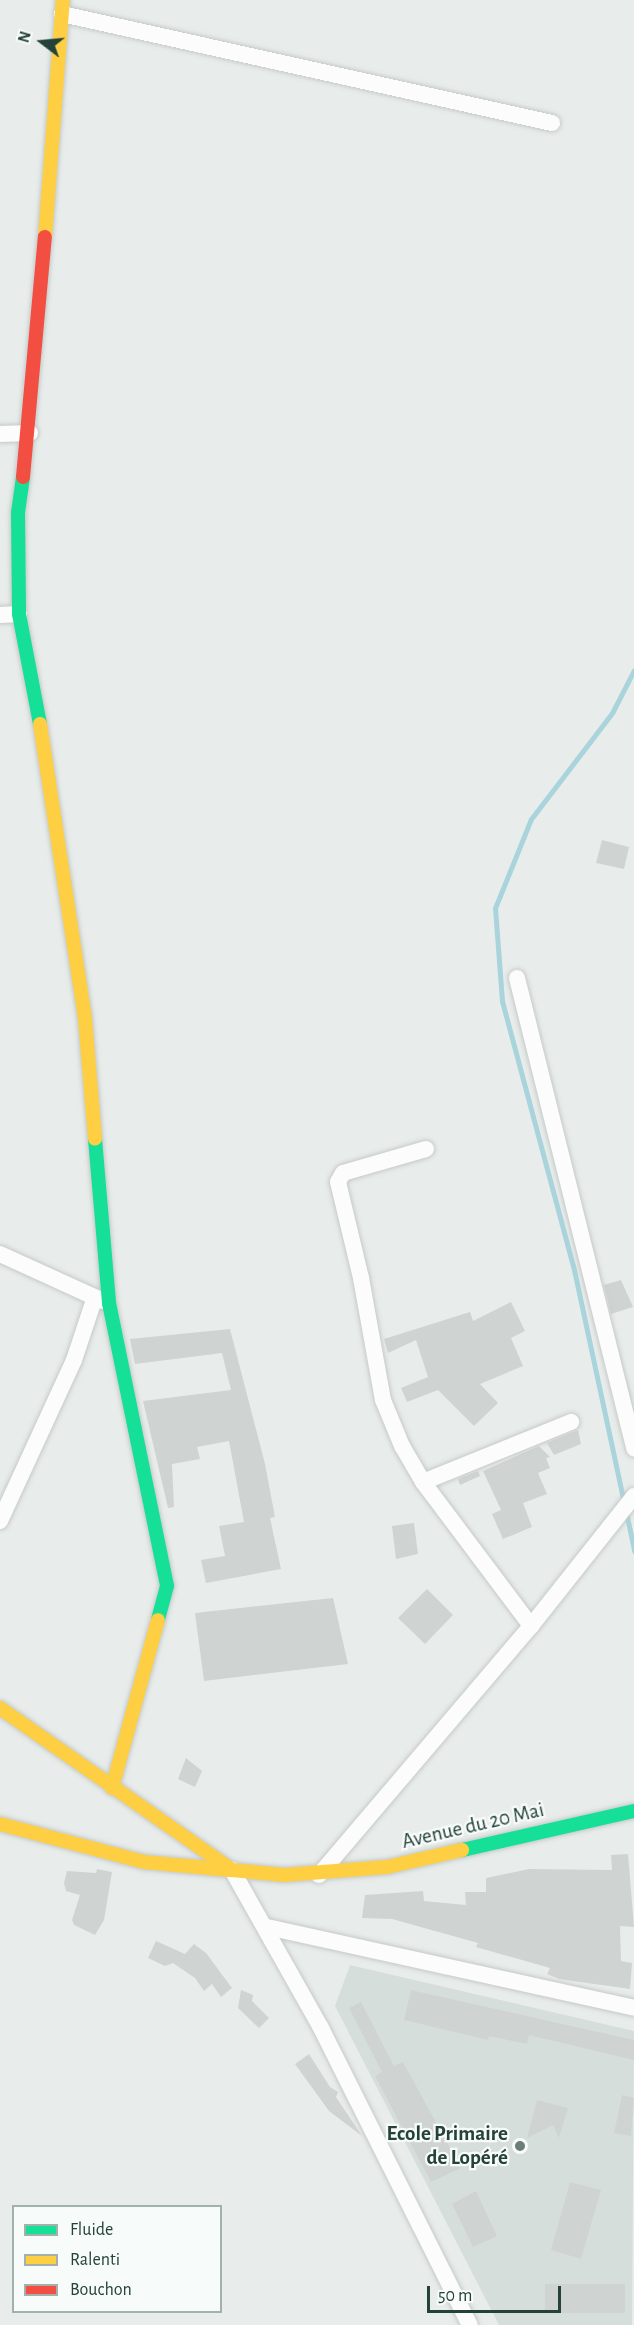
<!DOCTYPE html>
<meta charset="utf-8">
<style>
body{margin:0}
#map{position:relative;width:634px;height:2325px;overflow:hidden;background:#e8edeb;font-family:"Alegreya Sans",sans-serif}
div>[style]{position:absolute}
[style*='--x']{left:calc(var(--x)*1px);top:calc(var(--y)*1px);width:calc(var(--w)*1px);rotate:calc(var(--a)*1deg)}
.built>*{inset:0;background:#d6dedb}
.stream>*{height:5px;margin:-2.5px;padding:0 2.5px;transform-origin:2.5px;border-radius:2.5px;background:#a9d4db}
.building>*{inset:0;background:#cfd4d2}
.roads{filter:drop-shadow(0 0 2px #c5cac8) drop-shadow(0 0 2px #c5cac8)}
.street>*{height:16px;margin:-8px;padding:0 8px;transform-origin:8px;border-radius:8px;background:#fcfcfc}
.fast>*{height:14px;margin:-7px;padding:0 7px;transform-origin:7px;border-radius:7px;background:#16e098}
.slow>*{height:14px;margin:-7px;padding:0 7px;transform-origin:7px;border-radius:7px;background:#ffcf43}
.jam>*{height:14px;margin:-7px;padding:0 7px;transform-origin:7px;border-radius:7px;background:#f24e42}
.dots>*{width:16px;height:16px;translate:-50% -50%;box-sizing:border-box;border:3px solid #f7fbf9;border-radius:50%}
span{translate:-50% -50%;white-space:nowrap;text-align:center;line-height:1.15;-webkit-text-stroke:4.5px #f7fbf9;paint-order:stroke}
.street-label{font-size:21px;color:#24423a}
.poi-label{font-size:21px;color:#24423a;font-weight:700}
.right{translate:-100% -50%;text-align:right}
.legend{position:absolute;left:12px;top:2205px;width:210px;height:108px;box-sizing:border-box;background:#f7fbf9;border:2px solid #a3b1ad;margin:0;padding:8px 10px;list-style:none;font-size:18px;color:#24423a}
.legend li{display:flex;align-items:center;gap:12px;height:30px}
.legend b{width:30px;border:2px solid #a3b1ad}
.north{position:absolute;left:12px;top:12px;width:60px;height:60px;-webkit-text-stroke:4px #f7fbf9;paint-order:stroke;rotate:286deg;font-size:16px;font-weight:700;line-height:24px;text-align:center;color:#24423a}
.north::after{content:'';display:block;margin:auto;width:21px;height:27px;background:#24423a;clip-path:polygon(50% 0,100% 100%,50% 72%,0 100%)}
.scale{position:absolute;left:427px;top:2286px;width:134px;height:27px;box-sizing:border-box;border:3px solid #24423a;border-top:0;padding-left:8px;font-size:18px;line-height:21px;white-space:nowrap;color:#24423a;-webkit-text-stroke:4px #f7fbf9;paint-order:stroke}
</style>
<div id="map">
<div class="built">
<div style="clip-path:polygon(350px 1965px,634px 2031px,632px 2325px,499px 2325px,335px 2006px)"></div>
</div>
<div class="stream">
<div style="--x:624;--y:1503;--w:242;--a:-102.1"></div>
<div style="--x:573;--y:1266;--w:274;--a:-105"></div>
<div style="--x:502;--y:1001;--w:93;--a:-94.3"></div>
<div style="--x:495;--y:908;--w:96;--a:-68"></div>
<div style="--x:531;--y:819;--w:133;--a:-52.6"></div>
<div style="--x:612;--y:713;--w:48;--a:-62.9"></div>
<div style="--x:626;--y:1512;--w:40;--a:78"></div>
</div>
<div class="building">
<div style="clip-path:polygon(602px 840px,629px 847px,624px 869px,596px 863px)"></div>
<div style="clip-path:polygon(621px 1280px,633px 1307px,611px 1314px,604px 1285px)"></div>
<div style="clip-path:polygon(511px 1302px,525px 1331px,511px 1338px,523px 1366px,480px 1384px,498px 1403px,474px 1426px,438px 1390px,407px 1402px,401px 1388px,428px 1377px,416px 1340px,388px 1353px,384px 1339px,470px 1312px,473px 1321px)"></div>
<div style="clip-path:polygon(230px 1329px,265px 1464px,275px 1517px,270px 1518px,281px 1569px,206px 1583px,201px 1560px,225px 1556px,219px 1526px,244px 1522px,229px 1441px,197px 1447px,200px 1459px,172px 1464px,174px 1507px,168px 1508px,143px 1401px,231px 1390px,222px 1353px,135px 1364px,130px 1339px)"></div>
<div style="clip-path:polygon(578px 1430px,581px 1444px,554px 1455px,547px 1443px)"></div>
<div style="clip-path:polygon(539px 1446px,550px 1457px,546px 1458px,550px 1468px,538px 1473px,547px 1494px,523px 1503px,532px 1527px,503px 1539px,492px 1514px,501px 1510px,483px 1471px)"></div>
<div style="clip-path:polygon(478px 1471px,480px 1476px,460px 1485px,458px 1479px)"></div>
<div style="clip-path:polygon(414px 1523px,418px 1554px,396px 1559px,392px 1526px)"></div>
<div style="clip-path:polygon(427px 1589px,453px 1615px,425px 1644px,398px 1618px)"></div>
<div style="clip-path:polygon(333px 1598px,348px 1664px,204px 1681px,195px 1613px)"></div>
<div style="clip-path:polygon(186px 1758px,202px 1771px,195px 1787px,178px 1779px)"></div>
<div style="clip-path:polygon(628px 1854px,634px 1927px,620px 1926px,621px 1961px,632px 1963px,630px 1989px,559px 1979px,547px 1974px,550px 1968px,476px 1947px,478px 1943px,392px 1919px,362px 1918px,365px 1895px,423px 1891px,424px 1901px,466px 1905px,465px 1892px,486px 1892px,486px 1878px,529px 1869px,612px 1870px,611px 1855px)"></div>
<div style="clip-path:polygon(97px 1869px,112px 1872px,104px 1920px,95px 1935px,74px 1925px,72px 1920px,80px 1895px,66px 1891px,64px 1883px,67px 1871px,96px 1873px)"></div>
<div style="clip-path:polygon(156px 1941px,185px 1954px,194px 1944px,206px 1953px,232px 1988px,221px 1997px,212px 1984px,204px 1991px,195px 1978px,173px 1963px,165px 1966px,148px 1958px)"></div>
<div style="clip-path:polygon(241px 1990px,253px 1995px,252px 2001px,269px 2018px,259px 2028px,238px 2008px)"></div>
<div style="clip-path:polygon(411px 1990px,634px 2040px,634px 2060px,529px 2035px,527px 2044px,489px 2036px,488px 2040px,404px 2020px)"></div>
<div style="clip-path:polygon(361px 2002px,394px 2066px,403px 2062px,461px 2168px,431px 2182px,375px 2076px,382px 2072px,349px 2008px)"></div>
<div style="clip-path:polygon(309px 2054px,330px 2087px,338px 2092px,336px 2097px,362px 2136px,329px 2111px,295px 2064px)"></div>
<div style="clip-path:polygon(622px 2095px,634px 2098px,631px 2136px,614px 2133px)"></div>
<div style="clip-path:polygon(537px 2100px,568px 2108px,559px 2138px,553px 2125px,527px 2138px)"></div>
<div style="clip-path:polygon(570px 2182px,601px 2190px,581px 2259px,551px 2250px)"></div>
<div style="clip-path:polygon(476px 2191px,497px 2236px,473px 2247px,452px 2204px)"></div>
<div style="clip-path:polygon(545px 2284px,625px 2284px,625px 2313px,545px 2313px)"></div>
</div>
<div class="roads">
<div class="street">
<div style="--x:62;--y:14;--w:502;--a:12.54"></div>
<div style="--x:0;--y:434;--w:30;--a:-2"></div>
<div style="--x:0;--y:615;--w:19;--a:-3"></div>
<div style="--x:517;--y:978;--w:485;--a:76"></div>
<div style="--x:426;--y:1149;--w:86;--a:163.9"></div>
<div style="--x:343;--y:1173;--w:10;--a:119"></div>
<div style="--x:338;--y:1182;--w:99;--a:76.5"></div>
<div style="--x:361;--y:1278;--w:124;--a:79.8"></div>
<div style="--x:383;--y:1400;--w:50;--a:67.6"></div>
<div style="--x:402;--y:1446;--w:42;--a:59.7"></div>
<div style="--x:423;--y:1482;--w:180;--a:53.1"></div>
<div style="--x:0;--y:1254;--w:113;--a:24.5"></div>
<div style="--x:423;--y:1482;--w:160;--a:-22.1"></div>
<div style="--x:0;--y:1521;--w:177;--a:-65.3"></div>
<div style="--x:74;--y:1360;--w:66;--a:-71.6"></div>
<div style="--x:232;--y:1870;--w:181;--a:60.6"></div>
<div style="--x:321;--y:2028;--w:332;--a:63.4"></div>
<div style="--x:319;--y:1875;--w:327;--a:-49.6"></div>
<div style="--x:531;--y:1626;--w:166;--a:-51.6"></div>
<div style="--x:267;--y:1927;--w:376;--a:12.4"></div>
</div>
<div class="fast">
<div style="--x:23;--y:477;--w:37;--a:98"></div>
<div style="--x:18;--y:514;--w:100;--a:89.4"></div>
<div style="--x:19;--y:614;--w:112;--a:79.2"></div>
<div style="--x:95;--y:1139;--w:165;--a:85.1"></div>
<div style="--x:109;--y:1303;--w:289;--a:78.4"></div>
<div style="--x:167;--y:1586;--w:35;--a:105"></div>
<div style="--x:462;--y:1850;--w:176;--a:-12.8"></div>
</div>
<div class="slow">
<div style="--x:45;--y:237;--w:238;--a:-85.7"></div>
<div style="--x:40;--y:724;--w:298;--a:81.3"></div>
<div style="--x:85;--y:1019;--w:120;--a:85.2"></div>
<div style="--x:0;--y:1708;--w:283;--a:34.9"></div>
<div style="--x:232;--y:1870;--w:52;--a:5.5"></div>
<div style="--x:284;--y:1875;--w:103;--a:-4.4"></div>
<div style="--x:387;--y:1867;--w:77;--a:-12.8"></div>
<div style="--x:112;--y:1788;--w:174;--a:-74.7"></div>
<div style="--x:0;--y:1824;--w:149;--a:14.8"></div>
<div style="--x:144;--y:1862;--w:86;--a:5.3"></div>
</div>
<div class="jam">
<div style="--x:23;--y:477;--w:241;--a:-84.8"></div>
</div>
</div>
<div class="dots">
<div style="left:520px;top:2146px;background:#697e78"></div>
</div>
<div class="street-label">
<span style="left:473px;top:1826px;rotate:-13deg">Avenue du 20 Mai</span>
</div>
<div class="poi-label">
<span class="right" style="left:508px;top:2146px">Ecole Primaire<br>de Lopéré</span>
</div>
<ul class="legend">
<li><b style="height:8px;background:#16e098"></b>Fluide</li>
<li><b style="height:8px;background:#ffcf43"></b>Ralenti</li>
<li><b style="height:8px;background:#f24e42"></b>Bouchon</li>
</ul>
<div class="north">N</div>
<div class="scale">50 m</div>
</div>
